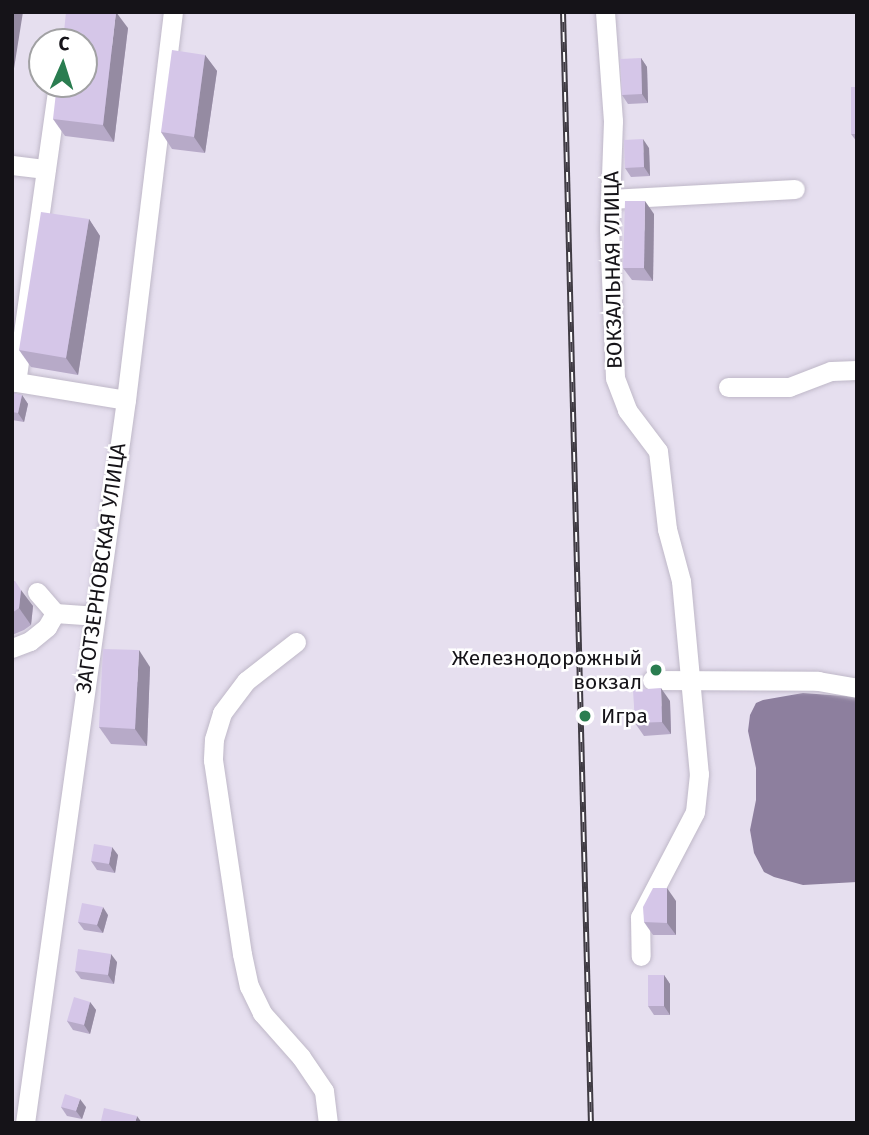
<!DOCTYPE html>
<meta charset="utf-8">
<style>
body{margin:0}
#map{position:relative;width:869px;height:1135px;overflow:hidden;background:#e6dfef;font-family:"Fira Sans",sans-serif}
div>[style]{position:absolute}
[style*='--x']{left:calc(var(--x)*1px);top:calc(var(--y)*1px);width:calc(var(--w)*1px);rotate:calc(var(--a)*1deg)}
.water>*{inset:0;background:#8d7f9e}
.roads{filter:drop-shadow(0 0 2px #bfb8c8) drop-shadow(0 0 2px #bfb8c8)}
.minor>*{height:19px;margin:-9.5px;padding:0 9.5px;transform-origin:9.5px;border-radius:9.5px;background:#fff}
.rail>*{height:6px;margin-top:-3px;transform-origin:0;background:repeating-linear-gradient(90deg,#fff 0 10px,#403c44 0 20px);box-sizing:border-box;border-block:2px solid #403c44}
.wall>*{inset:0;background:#b7aac8}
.shaded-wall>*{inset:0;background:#958ba2}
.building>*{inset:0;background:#d5c6e8}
.dots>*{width:19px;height:19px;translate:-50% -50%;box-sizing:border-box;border:4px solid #fff;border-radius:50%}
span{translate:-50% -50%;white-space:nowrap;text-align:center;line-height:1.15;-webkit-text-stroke:5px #fff;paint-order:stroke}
.street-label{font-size:21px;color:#151318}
.poi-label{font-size:21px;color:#151318}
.right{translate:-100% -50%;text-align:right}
.left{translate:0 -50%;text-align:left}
.frame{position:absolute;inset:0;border:14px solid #151318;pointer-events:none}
.north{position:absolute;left:28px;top:28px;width:70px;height:70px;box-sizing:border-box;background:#fff;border:2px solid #a1a1a3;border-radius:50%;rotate:3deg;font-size:19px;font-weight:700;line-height:28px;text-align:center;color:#151318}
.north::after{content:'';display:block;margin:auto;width:24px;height:32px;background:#2a7d50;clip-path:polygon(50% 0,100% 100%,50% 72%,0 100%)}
</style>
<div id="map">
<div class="water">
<div style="clip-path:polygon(803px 693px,857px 697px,857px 882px,803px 885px,774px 877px,764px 872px,754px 853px,750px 830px,756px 800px,756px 768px,748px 731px,750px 715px,756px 703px,763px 700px)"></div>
</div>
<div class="roads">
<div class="minor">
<div style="--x:605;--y:12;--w:109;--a:85.8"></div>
<div style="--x:613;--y:121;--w:107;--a:92.1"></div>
<div style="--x:609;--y:228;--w:150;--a:87.7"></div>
<div style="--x:615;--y:378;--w:34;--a:69"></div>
<div style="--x:627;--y:410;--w:51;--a:52.9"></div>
<div style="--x:658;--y:451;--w:79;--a:83.4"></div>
<div style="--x:667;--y:529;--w:54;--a:74.9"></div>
<div style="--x:681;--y:581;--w:194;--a:84.7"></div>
<div style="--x:699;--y:774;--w:38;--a:96"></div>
<div style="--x:695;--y:812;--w:119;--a:117.6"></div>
<div style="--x:640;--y:917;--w:39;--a:89"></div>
<div style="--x:58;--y:84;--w:301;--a:98"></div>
<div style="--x:16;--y:382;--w:111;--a:9.3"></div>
<div style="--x:12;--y:165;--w:34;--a:7"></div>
<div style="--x:610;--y:199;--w:185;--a:-3.1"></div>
<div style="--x:728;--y:387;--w:61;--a:0"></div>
<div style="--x:789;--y:387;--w:45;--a:-20.9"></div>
<div style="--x:831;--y:371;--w:26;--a:-2"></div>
<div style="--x:37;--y:592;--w:28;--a:49"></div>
<div style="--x:296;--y:642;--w:63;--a:142"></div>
<div style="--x:246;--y:681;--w:40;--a:127"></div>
<div style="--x:222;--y:713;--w:27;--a:107"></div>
<div style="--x:214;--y:739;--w:21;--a:93"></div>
<div style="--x:213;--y:760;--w:196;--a:81.5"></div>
<div style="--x:242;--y:954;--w:33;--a:78"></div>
<div style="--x:249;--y:986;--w:30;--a:64"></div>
<div style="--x:262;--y:1013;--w:59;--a:48.4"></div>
<div style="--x:301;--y:1057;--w:41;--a:55.9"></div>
<div style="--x:324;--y:1091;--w:32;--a:83"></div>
<div style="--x:12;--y:648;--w:19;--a:-21"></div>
<div style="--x:30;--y:641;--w:22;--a:-39"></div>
<div style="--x:47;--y:627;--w:16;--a:-60"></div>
<div style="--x:55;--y:613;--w:39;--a:4"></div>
<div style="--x:652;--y:680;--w:166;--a:0.3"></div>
<div style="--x:818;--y:681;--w:40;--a:10"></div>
<div style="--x:25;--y:1123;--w:730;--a:-82.05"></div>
<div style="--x:126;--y:400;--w:391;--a:-83.1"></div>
</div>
</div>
<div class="rail">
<div style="--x:563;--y:12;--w:1111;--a:88.56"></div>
</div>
<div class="wall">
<div style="clip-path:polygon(128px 28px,114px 142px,65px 136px,53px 119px)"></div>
<div style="clip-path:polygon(205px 55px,217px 71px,205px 153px,172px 149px,161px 132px)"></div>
<div style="clip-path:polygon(641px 58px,647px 67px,648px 103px,628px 104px,622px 95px)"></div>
<div style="clip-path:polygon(857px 87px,857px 142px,851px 134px)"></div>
<div style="clip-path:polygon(649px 148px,650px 176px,631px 177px,625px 168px)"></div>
<div style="clip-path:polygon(654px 214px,653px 281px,632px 280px,623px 268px)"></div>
<div style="clip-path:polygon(89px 219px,100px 236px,78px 375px,31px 367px,19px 350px)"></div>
<div style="clip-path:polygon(12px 393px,22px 395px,28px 404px,24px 422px,12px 420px)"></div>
<div style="clip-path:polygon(12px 581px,33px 606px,31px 625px,24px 630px,12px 635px)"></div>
<div style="clip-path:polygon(150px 667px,147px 746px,111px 744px,99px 727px)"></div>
<div style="clip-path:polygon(670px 701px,671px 734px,644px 736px,635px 723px)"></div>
<div style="clip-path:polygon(118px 855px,115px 873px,97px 870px,91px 861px)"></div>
<div style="clip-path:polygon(676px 901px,676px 935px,653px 935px,644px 922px)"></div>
<div style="clip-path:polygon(108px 915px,103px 933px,84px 930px,78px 922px)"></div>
<div style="clip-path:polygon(117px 962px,114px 984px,81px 979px,75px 971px)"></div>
<div style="clip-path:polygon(664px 975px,670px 984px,670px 1015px,654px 1015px,648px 1006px)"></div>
<div style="clip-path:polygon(90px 1002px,96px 1010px,90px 1034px,73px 1030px,67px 1021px)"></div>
<div style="clip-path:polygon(61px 1107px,86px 1107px,82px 1119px,67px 1116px)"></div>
</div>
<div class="shaded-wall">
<div style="clip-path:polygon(12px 12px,23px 12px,12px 81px)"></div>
<div style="clip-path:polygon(116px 12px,128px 28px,114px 142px,103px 125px)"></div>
<div style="clip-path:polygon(205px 55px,217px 71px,205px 153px,194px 137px)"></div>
<div style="clip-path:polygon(641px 58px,647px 67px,648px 103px,642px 94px)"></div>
<div style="clip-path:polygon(643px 139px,649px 148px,650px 176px,644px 167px)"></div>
<div style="clip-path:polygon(645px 201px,654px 214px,653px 281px,644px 268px)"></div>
<div style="clip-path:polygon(89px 219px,100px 236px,78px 375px,66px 358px)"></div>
<div style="clip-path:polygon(22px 395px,28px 404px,24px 422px,18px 413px)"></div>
<div style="clip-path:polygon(21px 590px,33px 606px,31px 625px,19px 608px)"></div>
<div style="clip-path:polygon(139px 650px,150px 667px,147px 746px,135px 729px)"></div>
<div style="clip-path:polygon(661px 688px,670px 701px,671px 734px,662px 722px)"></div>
<div style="clip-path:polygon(112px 847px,118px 855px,115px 873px,109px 864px)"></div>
<div style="clip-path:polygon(667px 888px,676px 901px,676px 935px,667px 923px)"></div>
<div style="clip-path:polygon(103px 907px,108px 915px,103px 933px,97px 925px)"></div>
<div style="clip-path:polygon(111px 954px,117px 962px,114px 984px,108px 975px)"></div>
<div style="clip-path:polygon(664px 975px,670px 984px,670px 1015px,664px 1006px)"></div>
<div style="clip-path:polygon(90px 1002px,96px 1010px,90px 1034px,84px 1025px)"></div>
<div style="clip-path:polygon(80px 1099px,86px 1107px,82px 1119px,76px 1111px)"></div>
<div style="clip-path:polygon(137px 1116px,142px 1123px,135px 1123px)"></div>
</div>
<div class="building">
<div style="clip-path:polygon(66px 12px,116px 12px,103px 125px,53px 119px,57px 84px,84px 84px,84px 42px,63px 42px)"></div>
<div style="clip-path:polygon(172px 50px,205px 55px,194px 137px,161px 132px)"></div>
<div style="clip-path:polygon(641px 58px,642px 94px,622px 95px,620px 59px)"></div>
<div style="clip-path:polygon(851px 87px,857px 87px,857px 134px,851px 134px)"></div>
<div style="clip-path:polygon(643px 139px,644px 167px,625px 168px,624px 140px)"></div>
<div style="clip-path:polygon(625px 201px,645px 201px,644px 268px,623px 268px)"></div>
<div style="clip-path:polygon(41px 212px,89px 219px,66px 358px,19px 350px)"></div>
<div style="clip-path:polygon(12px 393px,22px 395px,18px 413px,12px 412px)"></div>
<div style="clip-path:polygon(12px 581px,15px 581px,21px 590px,19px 608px,12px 613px)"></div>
<div style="clip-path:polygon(103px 649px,139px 650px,135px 729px,99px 727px)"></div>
<div style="clip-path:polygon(661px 688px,662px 722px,635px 723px,633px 690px)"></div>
<div style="clip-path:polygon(94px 844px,112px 847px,109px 864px,91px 861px)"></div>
<div style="clip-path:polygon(653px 888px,667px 888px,667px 923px,644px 922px,643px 907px)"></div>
<div style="clip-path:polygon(82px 903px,103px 907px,97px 925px,78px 922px)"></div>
<div style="clip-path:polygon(78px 949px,111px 954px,108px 975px,75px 971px)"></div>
<div style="clip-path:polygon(648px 975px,664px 975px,664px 1006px,648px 1006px)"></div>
<div style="clip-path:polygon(74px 997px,90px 1002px,84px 1025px,67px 1021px)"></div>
<div style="clip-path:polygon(65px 1094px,80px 1099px,76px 1111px,61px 1107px)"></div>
<div style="clip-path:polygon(104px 1108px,137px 1116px,135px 1123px,107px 1123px,101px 1121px)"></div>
</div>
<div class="dots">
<div style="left:656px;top:670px;background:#2a7d50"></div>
<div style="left:585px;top:716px;background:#2a7d50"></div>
</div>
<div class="street-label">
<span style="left:613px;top:270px;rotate:-91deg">ВОКЗАЛЬНАЯ УЛИЦА</span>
<span style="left:101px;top:568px;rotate:-82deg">ЗАГОТЗЕРНОВСКАЯ УЛИЦА</span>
</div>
<div class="poi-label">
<span class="right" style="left:642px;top:670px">Железнодорожный<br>вокзал</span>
<span class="left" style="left:601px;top:716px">Игра</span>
</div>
<div class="frame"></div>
<div class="north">С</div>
</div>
